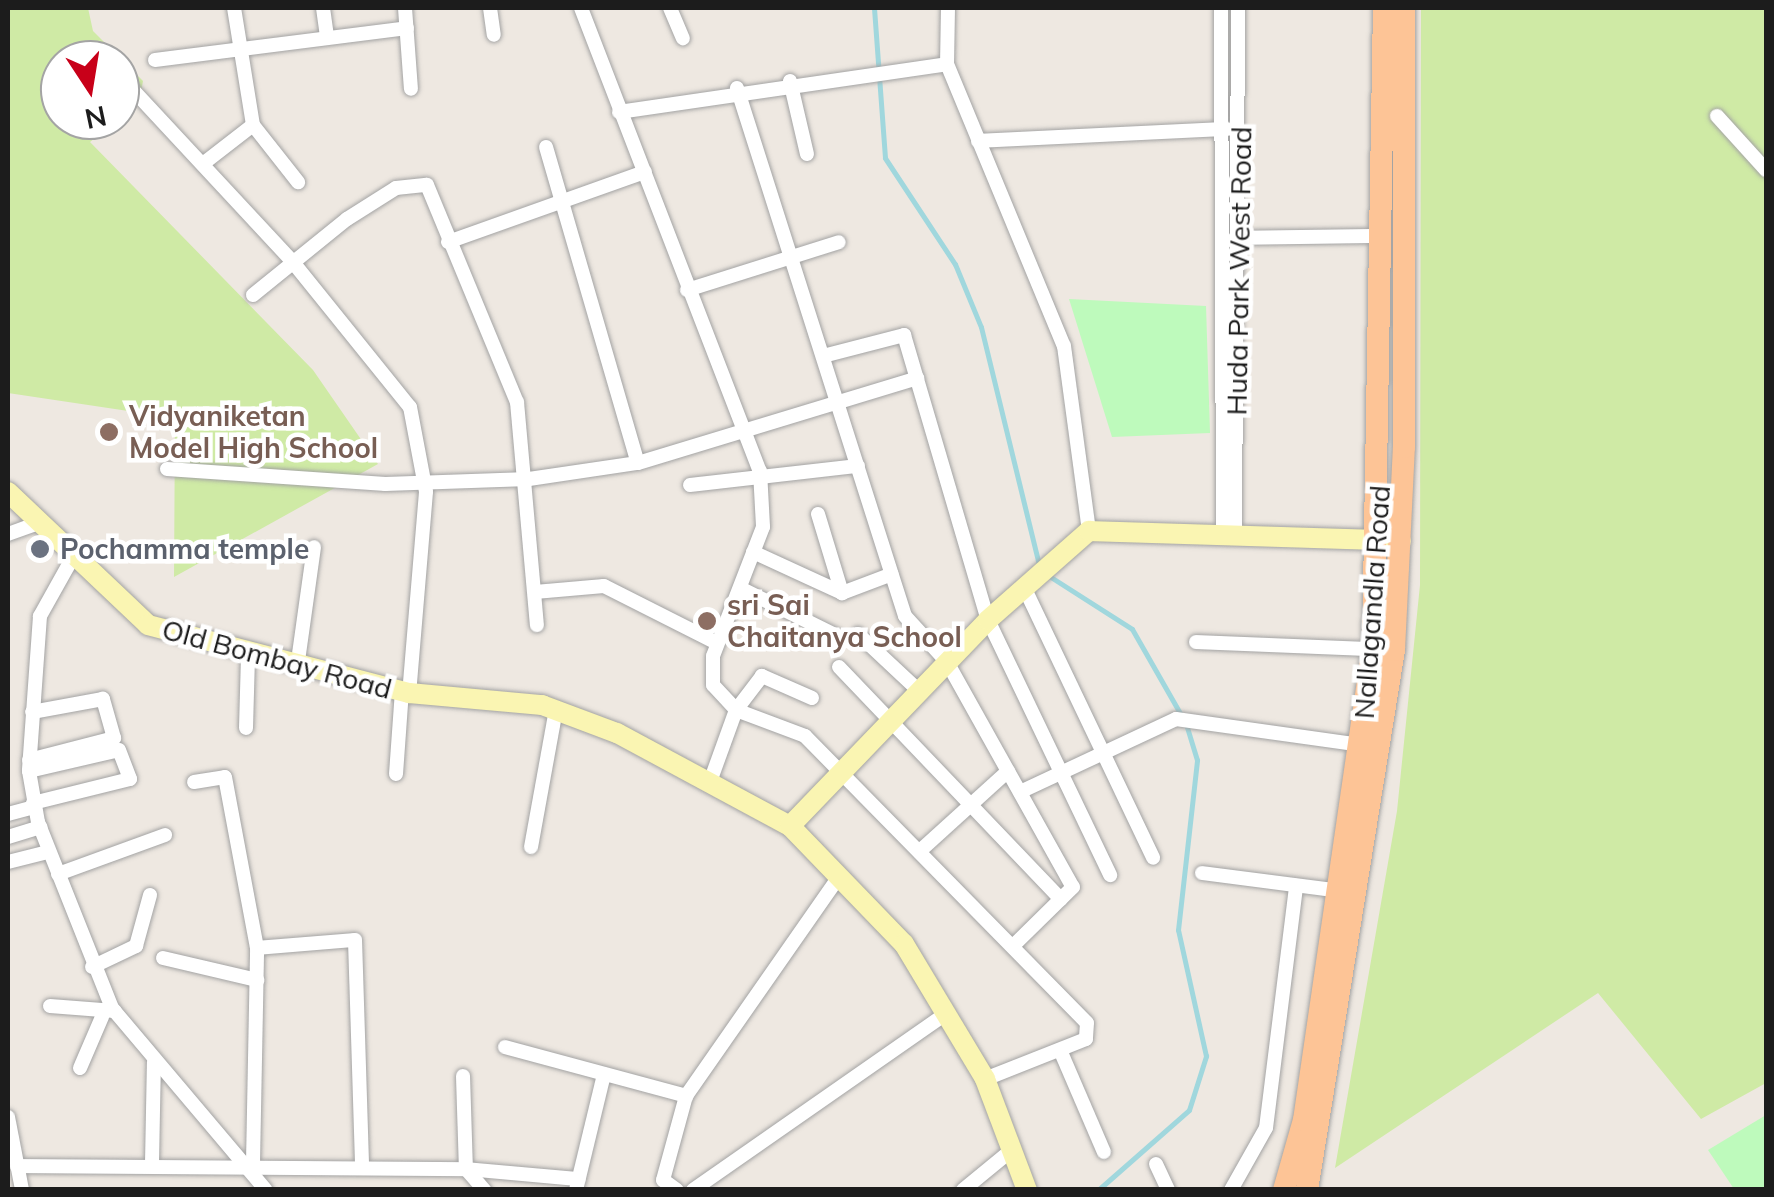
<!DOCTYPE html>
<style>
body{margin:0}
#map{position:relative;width:1774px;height:1197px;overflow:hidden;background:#eee8e1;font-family:Mulish,sans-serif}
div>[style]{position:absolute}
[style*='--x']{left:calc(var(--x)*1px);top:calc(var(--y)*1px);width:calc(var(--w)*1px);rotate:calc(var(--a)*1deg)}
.grass>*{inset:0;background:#cfeaa5}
.park>*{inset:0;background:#befabc}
.stream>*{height:5px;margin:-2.5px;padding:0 2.5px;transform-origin:2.5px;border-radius:2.5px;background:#a0d7dd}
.roads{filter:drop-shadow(0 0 2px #a3a3a3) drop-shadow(0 0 2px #a3a3a3)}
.street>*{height:14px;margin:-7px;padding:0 7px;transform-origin:7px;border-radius:7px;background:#fff}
.secondary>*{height:20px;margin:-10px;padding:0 10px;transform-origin:10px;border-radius:10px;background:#faf5b2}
.primary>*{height:22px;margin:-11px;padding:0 11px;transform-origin:11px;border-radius:11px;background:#fdc496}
.dots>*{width:28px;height:28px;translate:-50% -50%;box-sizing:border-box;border:5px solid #fff;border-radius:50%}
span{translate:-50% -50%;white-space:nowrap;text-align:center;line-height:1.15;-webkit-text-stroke:9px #fff;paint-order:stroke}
.street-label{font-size:28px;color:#1c1c1c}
.education-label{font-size:28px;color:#785e54;font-weight:700}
.left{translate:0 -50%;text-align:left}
.worship-label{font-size:28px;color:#5b616d;font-weight:700}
.frame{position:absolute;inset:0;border:10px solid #1c1c1c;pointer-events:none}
.north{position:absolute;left:40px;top:40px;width:100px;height:100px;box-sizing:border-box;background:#fff;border:2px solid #a4a4a4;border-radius:50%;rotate:168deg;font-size:28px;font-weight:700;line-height:40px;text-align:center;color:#1c1c1c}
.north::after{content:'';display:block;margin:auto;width:35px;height:45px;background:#c80019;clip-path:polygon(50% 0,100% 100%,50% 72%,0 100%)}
</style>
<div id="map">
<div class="grass">
<div style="clip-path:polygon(8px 8px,88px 8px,93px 31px,143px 81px,139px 102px,120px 117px,120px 60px,60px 60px,60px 120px,117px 120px,90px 142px,313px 370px,378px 464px,174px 577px,175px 418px,8px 393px)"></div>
<div style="clip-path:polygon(1421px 8px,1766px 8px,1766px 1083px,1701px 1119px,1598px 993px,1335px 1168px,1397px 811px,1420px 585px)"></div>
</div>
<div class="park">
<div style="clip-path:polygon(1069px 299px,1206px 306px,1210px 433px,1112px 437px)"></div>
<div style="clip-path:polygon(1766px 1115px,1766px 1189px,1734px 1189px,1708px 1150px)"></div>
</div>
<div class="stream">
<div style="--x:874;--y:8;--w:150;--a:85.8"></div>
<div style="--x:885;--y:158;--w:127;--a:56.6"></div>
<div style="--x:955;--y:264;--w:68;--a:67.6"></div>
<div style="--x:981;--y:327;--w:245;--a:76.3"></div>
<div style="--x:1046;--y:574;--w:102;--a:32.6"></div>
<div style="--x:1132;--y:629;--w:99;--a:60.3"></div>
<div style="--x:1098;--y:1190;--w:121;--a:-41.3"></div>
<div style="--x:1189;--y:1110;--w:57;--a:-72.5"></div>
<div style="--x:1206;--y:1056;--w:129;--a:-102.5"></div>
<div style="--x:1178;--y:930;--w:171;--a:-83.6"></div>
<div style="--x:1197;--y:760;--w:37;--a:-107"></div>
</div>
<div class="roads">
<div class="street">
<div style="--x:323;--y:8;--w:30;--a:82"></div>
<div style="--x:405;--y:8;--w:81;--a:85.8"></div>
<div style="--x:490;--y:8;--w:27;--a:82"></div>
<div style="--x:581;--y:8;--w:496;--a:68.9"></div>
<div style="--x:760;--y:471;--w:56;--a:86.9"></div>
<div style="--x:763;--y:527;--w:138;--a:111.2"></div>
<div style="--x:713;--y:656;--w:29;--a:90"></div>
<div style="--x:713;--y:685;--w:34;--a:47"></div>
<div style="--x:736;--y:710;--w:73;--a:109.9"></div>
<div style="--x:670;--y:8;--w:33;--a:67"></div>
<div style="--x:948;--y:8;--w:56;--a:91"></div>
<div style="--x:947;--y:64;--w:305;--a:67.5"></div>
<div style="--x:1064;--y:346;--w:187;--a:82.3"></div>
<div style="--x:1221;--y:8;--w:525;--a:89.78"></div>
<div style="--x:101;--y:58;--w:3;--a:45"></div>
<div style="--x:155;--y:60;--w:254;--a:-7.2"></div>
<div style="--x:120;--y:76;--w:253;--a:47.1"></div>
<div style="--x:292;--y:261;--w:188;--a:51.1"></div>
<div style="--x:410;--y:407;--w:86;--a:79.3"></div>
<div style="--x:426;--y:492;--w:202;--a:94.8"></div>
<div style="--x:790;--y:81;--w:75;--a:76.9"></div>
<div style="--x:737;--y:88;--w:554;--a:72.35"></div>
<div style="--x:905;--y:616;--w:62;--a:47.6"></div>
<div style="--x:947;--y:662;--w:258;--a:60.8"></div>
<div style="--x:1073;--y:887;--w:84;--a:135.5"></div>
<div style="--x:619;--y:112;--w:331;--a:-8.3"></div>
<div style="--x:1717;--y:116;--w:73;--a:47.8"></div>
<div style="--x:253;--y:125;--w:73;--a:51.7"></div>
<div style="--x:978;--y:141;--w:249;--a:-2.8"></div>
<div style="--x:546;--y:147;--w:329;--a:73.8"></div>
<div style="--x:204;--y:163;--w:62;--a:-37.8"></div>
<div style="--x:253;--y:125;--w:119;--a:-99.2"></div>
<div style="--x:1235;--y:238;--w:148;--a:-0.8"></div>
<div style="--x:448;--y:242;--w:209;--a:-19.6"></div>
<div style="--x:687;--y:290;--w:159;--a:-17.5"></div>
<div style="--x:253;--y:295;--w:121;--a:-39"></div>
<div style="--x:347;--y:219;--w:58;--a:-32.3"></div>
<div style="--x:396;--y:188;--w:31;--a:-6"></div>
<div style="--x:427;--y:185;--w:235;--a:67.5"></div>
<div style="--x:517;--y:402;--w:224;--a:84.9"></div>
<div style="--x:823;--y:356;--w:84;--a:-14.5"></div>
<div style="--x:904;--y:335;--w:297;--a:73.6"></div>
<div style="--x:988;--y:620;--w:283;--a:64.4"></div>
<div style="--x:167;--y:469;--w:219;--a:3.9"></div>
<div style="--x:385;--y:484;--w:144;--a:-2"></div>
<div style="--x:529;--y:479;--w:110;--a:-8.4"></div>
<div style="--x:638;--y:463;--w:292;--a:-16.9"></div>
<div style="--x:690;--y:485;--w:169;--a:-6.5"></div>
<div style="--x:818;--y:514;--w:83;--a:73.1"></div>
<div style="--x:8;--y:534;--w:32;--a:-20"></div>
<div style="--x:1235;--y:534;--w:526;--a:-89.67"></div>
<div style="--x:753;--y:552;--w:98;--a:24.7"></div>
<div style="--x:842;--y:593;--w:53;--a:-20.8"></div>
<div style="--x:73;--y:557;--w:68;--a:119.2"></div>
<div style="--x:40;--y:616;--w:155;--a:94.1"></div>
<div style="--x:29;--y:771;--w:52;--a:80"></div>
<div style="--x:38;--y:822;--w:200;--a:68.3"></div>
<div style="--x:112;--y:1008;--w:238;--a:49.8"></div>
<div style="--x:1024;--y:587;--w:300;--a:64.5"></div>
<div style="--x:740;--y:588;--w:110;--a:26.3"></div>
<div style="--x:535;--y:592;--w:69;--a:-5"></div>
<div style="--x:604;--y:586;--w:127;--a:26.8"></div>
<div style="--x:858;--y:634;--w:83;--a:43.1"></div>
<div style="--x:1196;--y:642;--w:177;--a:2.3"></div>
<div style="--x:839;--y:667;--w:321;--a:46.3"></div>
<div style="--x:297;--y:668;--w:122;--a:-82"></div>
<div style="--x:812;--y:698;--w:55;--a:-156.3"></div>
<div style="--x:762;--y:676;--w:43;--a:127.4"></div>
<div style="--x:736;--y:710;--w:74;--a:20.6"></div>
<div style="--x:805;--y:736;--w:402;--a:45.5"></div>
<div style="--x:1087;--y:1023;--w:16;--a:94"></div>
<div style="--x:1086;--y:1039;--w:109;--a:158.4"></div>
<div style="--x:246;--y:728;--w:73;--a:-88.4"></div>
<div style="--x:29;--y:760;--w:88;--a:-14.5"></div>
<div style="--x:114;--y:738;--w:41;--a:-105.8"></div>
<div style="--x:103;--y:699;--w:72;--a:169.6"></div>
<div style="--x:29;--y:771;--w:92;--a:-13.1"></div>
<div style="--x:119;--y:750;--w:31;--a:69"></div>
<div style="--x:130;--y:779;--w:100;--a:166.1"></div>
<div style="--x:396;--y:774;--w:83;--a:-85.9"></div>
<div style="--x:194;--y:782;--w:31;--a:-9"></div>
<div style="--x:225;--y:777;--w:174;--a:79.4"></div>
<div style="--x:1020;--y:792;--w:172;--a:-25.1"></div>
<div style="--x:1176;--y:719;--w:188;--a:8"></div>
<div style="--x:8;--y:814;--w:27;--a:-15"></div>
<div style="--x:8;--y:837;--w:34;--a:-17"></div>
<div style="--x:531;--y:847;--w:139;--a:-79.7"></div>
<div style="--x:922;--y:849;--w:116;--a:-42.2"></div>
<div style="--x:8;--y:862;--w:41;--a:-14"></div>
<div style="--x:1202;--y:873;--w:139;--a:7.4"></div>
<div style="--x:58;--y:874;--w:114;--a:-20"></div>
<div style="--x:163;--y:958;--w:97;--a:13.2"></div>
<div style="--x:92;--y:967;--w:49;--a:-25.5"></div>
<div style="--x:136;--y:946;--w:53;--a:-74.6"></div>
<div style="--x:50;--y:1006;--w:65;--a:4.4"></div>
<div style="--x:505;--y:1047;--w:188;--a:15.1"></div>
<div style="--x:686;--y:1096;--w:87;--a:105.3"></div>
<div style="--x:663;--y:1180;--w:17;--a:36"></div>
<div style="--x:1060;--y:1050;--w:111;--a:66.7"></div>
<div style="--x:80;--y:1068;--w:56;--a:-66.7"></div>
<div style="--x:463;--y:1076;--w:93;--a:88.2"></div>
<div style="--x:466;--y:1169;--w:113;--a:5.1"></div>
<div style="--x:686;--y:1096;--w:267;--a:-55.1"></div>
<div style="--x:8;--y:1117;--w:74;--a:79.1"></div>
<div style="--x:152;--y:1163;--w:101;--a:-88.9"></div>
<div style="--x:253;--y:1163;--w:215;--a:-88.9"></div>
<div style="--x:257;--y:948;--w:98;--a:-4.7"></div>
<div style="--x:355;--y:940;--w:224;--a:88.2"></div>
<div style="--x:1156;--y:1164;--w:29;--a:65"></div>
<div style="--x:17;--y:1166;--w:449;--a:0.4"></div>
<div style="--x:466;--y:1169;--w:28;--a:49"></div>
<div style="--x:576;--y:1190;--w:119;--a:-76.4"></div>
<div style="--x:693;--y:1190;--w:310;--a:-34.9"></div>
<div style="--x:963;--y:1190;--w:65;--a:-39.4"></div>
<div style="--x:1231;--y:1190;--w:71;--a:-60.6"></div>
<div style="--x:1266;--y:1128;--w:244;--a:-82.9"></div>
</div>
<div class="secondary">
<div style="--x:8;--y:492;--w:193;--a:43.5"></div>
<div style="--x:148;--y:625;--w:270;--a:14.6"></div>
<div style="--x:409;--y:693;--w:134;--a:5.2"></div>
<div style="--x:542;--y:705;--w:80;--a:20.5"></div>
<div style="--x:617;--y:733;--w:196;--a:28.3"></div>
<div style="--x:790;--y:826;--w:164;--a:46"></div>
<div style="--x:904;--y:944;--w:157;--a:59"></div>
<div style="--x:985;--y:1079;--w:119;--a:69.3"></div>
<div style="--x:790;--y:826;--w:286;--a:-46.1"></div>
<div style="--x:988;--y:620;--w:135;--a:-41.4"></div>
<div style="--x:1089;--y:531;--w:312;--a:1.8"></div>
</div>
<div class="primary">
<div style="--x:1284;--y:1190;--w:73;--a:-74.1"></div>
<div style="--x:1304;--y:1120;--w:476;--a:-81.7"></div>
<div style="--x:1373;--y:649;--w:641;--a:-89.02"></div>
<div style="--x:1307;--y:1190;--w:547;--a:-80.85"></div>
<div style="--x:1394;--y:650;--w:203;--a:-87.2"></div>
<div style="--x:1404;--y:447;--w:439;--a:-90"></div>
</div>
</div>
<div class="dots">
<div style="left:109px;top:432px;background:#8d6e63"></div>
<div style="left:40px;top:549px;background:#6b7280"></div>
<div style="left:707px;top:621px;background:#8d6e63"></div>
</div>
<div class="street-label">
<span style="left:1239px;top:271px;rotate:-89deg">Huda Park West Road</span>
<span style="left:1372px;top:602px;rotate:-86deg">Nallagandla Road</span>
<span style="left:277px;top:659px;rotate:15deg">Old Bombay Road</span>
</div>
<div class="education-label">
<span class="left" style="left:129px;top:432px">Vidyaniketan<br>Model High School</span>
<span class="left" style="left:727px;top:621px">sri Sai<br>Chaitanya School</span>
</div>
<div class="worship-label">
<span class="left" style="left:60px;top:549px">Pochamma temple</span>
</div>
<div class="frame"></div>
<div class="north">N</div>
</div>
